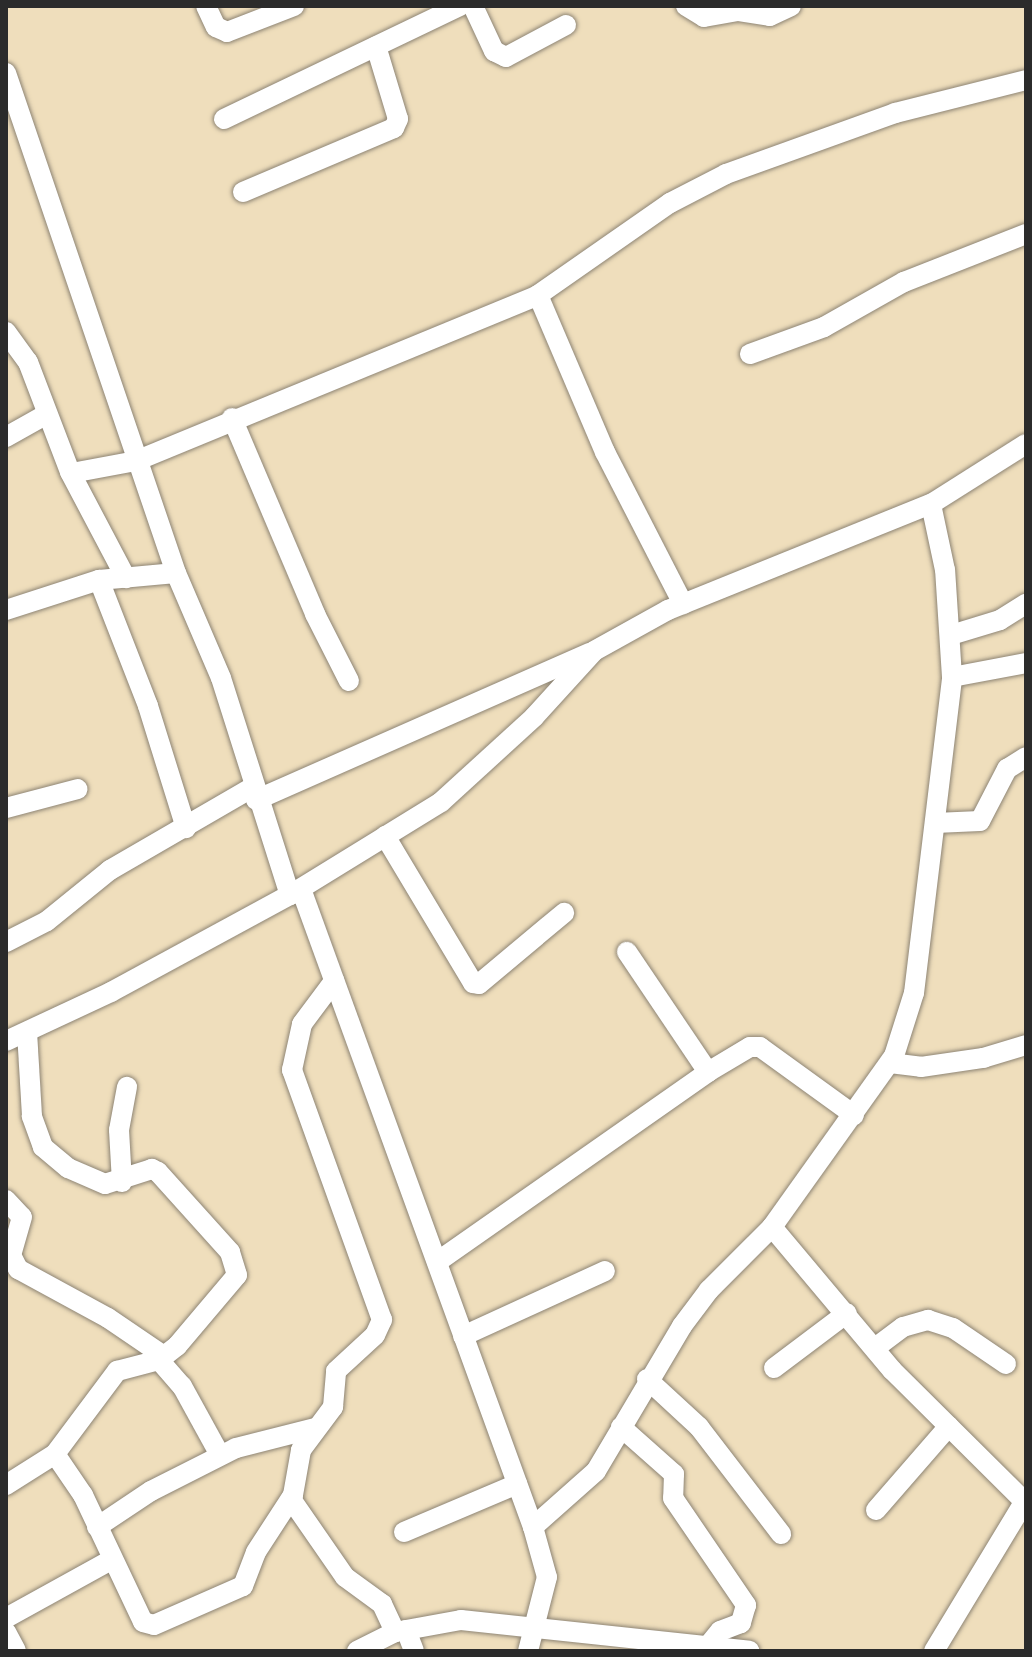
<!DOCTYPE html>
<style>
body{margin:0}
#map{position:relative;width:1032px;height:1657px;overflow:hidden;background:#efdebc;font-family:"Gochi Hand",sans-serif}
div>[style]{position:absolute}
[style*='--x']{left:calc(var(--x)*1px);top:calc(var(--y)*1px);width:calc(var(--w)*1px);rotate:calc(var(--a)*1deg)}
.roads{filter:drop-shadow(0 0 2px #8d8474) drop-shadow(0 0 2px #8d8474)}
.minor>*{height:20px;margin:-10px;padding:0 10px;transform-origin:10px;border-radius:10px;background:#fff}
span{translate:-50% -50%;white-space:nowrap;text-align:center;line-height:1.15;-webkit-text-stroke:6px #fff;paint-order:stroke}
.frame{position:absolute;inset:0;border:8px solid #2b2b2b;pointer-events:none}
</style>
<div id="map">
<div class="roads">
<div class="minor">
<div style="--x:206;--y:6;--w:23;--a:65"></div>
<div style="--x:216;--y:27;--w:12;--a:24"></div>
<div style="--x:227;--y:32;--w:72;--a:-21.2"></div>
<div style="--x:473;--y:6;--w:50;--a:65"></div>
<div style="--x:494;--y:51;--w:13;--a:27"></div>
<div style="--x:506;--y:57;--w:68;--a:-28.1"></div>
<div style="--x:686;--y:6;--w:21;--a:31"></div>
<div style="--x:704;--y:17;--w:36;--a:-10"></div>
<div style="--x:739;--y:11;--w:31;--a:9"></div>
<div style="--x:770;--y:16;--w:23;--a:-25"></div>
<div style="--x:6;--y:73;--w:528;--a:71.22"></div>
<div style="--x:176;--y:573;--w:114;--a:66.8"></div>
<div style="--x:221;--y:678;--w:228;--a:72.4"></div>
<div style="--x:224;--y:119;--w:262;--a:-25.6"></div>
<div style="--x:243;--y:192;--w:164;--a:-23"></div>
<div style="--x:394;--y:128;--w:10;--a:-66"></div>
<div style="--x:398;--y:119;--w:76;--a:-106.8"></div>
<div style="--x:538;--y:295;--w:171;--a:66.9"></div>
<div style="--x:605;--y:452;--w:171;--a:62.8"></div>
<div style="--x:6;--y:332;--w:37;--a:54"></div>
<div style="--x:28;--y:362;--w:118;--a:69.1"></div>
<div style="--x:70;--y:472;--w:120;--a:62.2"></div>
<div style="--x:750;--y:354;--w:79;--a:-20"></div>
<div style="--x:824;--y:327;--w:92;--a:-29.4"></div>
<div style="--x:904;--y:282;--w:131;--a:-21.5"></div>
<div style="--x:232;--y:418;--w:213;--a:67"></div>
<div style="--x:315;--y:614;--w:75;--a:63.1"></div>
<div style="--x:6;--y:437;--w:47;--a:-29.3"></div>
<div style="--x:77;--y:472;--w:60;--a:-10.6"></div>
<div style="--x:136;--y:461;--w:435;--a:-22.4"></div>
<div style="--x:538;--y:295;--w:161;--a:-34.9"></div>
<div style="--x:670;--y:203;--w:63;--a:-27.4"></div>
<div style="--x:726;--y:174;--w:180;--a:-19.8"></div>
<div style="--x:895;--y:113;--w:135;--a:-14.1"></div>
<div style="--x:99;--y:580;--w:135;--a:68.7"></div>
<div style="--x:148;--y:706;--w:128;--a:72.7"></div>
<div style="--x:6;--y:610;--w:98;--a:-17.9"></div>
<div style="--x:99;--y:580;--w:77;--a:-5.2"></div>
<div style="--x:951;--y:635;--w:51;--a:-17"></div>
<div style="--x:1000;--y:620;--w:31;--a:-32"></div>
<div style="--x:952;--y:677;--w:75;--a:-10.7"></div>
<div style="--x:256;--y:800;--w:364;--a:-23.8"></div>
<div style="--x:6;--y:808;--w:74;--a:-14.8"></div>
<div style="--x:935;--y:823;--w:45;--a:-2.5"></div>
<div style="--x:980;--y:821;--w:59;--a:-62.6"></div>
<div style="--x:1007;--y:769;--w:22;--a:-32"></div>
<div style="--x:385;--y:836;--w:171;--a:59.1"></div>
<div style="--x:473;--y:983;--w:6;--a:9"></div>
<div style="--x:479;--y:984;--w:111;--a:-39.9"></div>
<div style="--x:301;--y:889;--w:679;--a:70.02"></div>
<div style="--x:533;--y:1527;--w:52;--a:74.4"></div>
<div style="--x:547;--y:1577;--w:76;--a:104.4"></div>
<div style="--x:6;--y:942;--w:46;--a:-27.1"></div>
<div style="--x:47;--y:921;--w:81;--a:-39"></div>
<div style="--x:110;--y:870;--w:165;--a:-30.1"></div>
<div style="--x:6;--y:1041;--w:116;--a:-25"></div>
<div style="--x:111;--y:992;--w:204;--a:-28.5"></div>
<div style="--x:290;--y:895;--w:177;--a:-31.6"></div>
<div style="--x:441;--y:802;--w:126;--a:-42.4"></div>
<div style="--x:534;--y:717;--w:89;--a:-47.7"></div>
<div style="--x:594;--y:651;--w:85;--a:-29"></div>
<div style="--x:668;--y:610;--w:284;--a:-22"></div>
<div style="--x:931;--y:504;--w:112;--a:-32.3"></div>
<div style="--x:890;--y:1063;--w:31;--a:7"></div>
<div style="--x:921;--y:1067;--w:63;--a:-8.3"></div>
<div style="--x:983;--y:1058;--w:45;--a:-16.8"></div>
<div style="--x:708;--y:1072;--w:49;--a:-30.8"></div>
<div style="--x:750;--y:1047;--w:10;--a:0"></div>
<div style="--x:760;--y:1047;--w:116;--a:35.9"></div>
<div style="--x:122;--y:1182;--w:52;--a:-93.3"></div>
<div style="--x:119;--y:1130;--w:44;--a:-79.5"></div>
<div style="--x:6;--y:1200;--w:23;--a:47"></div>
<div style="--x:22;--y:1217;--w:40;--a:106"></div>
<div style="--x:11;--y:1255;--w:16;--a:63"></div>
<div style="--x:18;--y:1269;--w:102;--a:28.6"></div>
<div style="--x:108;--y:1318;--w:68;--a:34.2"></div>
<div style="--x:772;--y:1227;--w:187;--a:50"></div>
<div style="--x:892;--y:1370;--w:189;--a:44.8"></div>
<div style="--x:437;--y:1262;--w:331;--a:-35"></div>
<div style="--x:708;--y:1072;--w:145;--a:-124"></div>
<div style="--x:463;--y:1336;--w:156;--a:-24.6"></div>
<div style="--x:875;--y:1348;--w:35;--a:-37"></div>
<div style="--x:903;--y:1327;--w:26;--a:-16"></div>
<div style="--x:928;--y:1320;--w:26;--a:18"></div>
<div style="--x:953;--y:1328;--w:64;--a:34.2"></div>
<div style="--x:159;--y:1360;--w:35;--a:49"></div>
<div style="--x:182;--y:1386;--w:79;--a:61.2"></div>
<div style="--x:774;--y:1368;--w:91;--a:-37"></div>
<div style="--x:647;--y:1379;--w:71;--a:42.7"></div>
<div style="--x:699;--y:1427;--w:135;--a:52.5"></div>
<div style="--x:621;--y:1427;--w:71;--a:41.6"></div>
<div style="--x:674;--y:1474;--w:24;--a:92"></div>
<div style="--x:673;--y:1498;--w:130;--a:55.7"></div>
<div style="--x:746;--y:1605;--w:19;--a:106"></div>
<div style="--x:741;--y:1623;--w:22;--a:159"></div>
<div style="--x:720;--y:1631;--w:21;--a:129"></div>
<div style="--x:55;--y:1454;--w:50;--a:55.7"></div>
<div style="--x:83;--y:1495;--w:140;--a:64.7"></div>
<div style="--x:143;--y:1622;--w:11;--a:15"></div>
<div style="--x:154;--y:1625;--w:97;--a:-23.7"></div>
<div style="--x:243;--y:1586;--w:36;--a:-69"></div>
<div style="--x:256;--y:1552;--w:68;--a:-57"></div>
<div style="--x:293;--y:1495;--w:46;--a:-79.9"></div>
<div style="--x:301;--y:1450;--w:54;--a:-53.3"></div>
<div style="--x:333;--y:1407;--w:36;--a:-85"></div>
<div style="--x:336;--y:1371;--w:53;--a:-42.7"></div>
<div style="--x:375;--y:1335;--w:17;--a:-65"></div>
<div style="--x:382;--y:1320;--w:266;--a:-109.8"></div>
<div style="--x:292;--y:1070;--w:47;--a:-77.7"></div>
<div style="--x:302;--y:1024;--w:54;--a:-53.3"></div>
<div style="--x:6;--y:1485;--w:58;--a:-32.3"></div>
<div style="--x:55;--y:1454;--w:104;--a:-53.2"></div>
<div style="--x:117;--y:1371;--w:43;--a:-14.7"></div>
<div style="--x:159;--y:1360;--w:23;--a:-38"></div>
<div style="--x:177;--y:1346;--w:93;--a:-49.8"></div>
<div style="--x:237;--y:1275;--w:24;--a:-107"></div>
<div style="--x:230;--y:1252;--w:108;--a:-132"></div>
<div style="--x:158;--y:1172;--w:7;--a:-153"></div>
<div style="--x:152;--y:1169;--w:49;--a:162.3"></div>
<div style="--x:105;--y:1184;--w:40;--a:-156.6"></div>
<div style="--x:68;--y:1168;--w:33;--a:-140"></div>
<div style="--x:43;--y:1147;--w:33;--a:-110"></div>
<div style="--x:32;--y:1116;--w:83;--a:-93.4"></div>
<div style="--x:291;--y:1499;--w:95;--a:55.3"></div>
<div style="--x:345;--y:1577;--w:46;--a:36.1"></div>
<div style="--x:382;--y:1604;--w:31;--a:65"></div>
<div style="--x:876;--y:1510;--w:111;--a:-49"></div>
<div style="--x:97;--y:1527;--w:65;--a:-33.7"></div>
<div style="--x:151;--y:1491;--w:95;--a:-26.8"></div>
<div style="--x:236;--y:1448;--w:81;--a:-14.2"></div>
<div style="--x:533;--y:1527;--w:84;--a:-41.6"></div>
<div style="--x:596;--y:1471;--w:169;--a:-59.3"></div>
<div style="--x:682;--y:1326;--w:45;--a:-53.1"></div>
<div style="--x:709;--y:1290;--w:89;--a:-45"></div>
<div style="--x:772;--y:1227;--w:210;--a:-54.5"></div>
<div style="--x:894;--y:1056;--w:66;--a:-72.4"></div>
<div style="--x:914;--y:993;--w:318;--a:-83.1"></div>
<div style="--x:952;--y:677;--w:107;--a:-93.7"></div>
<div style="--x:945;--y:570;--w:67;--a:-102"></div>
<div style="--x:404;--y:1532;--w:123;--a:-23"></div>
<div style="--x:6;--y:1618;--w:122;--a:-28.9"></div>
<div style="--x:406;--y:1630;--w:22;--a:69"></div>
<div style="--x:6;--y:1632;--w:21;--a:62"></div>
<div style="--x:357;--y:1651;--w:42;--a:-26.6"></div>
<div style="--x:395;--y:1632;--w:67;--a:-10.3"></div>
<div style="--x:461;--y:1620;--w:290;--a:6.1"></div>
<div style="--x:934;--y:1651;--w:178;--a:-58.8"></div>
</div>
</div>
<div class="frame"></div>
</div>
